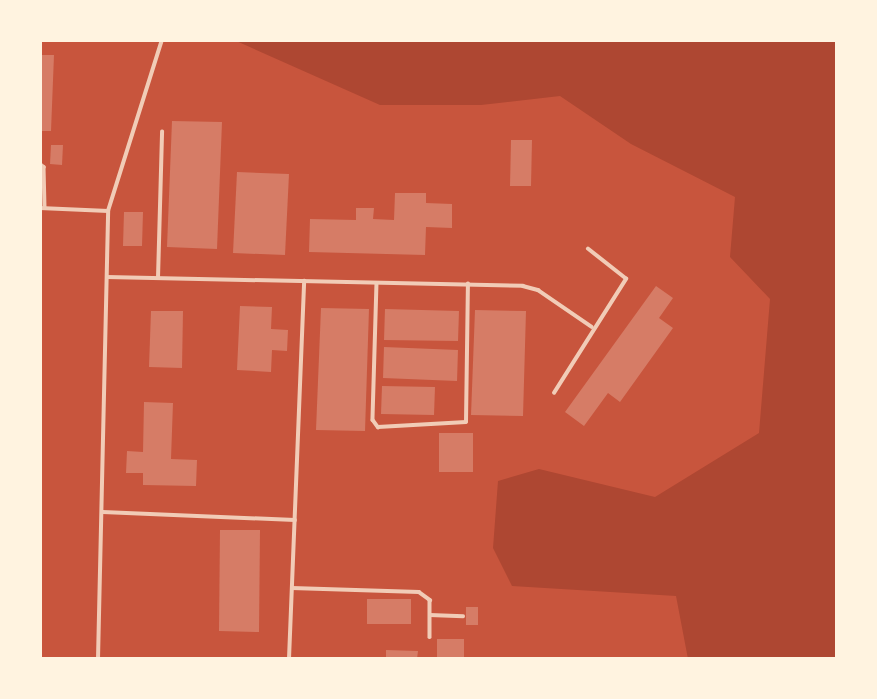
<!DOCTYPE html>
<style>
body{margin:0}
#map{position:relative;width:877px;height:699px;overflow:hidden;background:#c8553d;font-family:"Exo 2",sans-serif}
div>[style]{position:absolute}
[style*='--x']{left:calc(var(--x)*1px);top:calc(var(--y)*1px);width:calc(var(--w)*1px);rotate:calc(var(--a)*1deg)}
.green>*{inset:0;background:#ae4732}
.building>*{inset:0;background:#d67c66}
.service>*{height:3.5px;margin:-1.75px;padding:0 1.75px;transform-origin:1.75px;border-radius:1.75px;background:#f1ccb7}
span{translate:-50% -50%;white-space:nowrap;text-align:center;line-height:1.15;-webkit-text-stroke:7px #fff3e0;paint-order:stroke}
.frame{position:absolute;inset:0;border:42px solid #fff3e0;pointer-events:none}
</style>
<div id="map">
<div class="green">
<div style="clip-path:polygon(234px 40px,837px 40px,837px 659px,688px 659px,676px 596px,512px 586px,493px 548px,498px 481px,539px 469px,655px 497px,759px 433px,770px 299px,730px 257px,735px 197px,631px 144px,560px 96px,481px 105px,380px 105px)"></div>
</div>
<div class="building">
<div style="clip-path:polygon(40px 55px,54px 55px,51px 131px,40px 131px)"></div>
<div style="clip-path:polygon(172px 121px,222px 122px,217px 249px,167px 247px)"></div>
<div style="clip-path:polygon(511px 140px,532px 140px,531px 186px,510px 186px)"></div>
<div style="clip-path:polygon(51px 145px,63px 145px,62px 165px,50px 164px)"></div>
<div style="clip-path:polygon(237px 172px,289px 174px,285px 255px,233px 253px)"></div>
<div style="clip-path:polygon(395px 193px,426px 193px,426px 203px,452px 204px,452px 228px,426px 227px,425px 255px,309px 252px,310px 219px,356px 220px,356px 208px,374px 208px,373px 219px,394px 220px)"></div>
<div style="clip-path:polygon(124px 212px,143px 212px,142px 246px,123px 246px)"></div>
<div style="clip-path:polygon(656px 286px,673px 298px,659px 318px,673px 328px,620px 402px,608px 393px,584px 426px,565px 412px)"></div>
<div style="clip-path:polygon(240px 306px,272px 307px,271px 329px,288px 330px,287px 351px,272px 350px,271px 372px,237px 370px)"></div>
<div style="clip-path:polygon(321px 308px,369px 309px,365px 431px,316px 430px)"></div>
<div style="clip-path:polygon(385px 309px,459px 311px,458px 341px,384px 340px)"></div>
<div style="clip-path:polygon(475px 310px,526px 311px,523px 416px,471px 415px)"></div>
<div style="clip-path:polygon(151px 311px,183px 311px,182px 368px,149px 367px)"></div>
<div style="clip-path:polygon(384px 347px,458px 350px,457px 381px,383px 378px)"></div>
<div style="clip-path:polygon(382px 386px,435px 387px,434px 415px,381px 414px)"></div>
<div style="clip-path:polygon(144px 402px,173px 403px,171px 459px,197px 460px,196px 486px,143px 485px,143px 473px,126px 473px,127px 451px,143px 452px)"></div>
<div style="clip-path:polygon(439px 433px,473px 433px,473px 472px,439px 472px)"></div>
<div style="clip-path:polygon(220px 530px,260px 530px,259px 632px,219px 631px)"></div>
<div style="clip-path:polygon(367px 599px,411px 599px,411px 624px,367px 624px)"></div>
<div style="clip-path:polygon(466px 607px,478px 607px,478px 625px,466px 625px)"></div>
<div style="clip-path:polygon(437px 639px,464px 639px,464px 659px,437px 659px)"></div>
<div style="clip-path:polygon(386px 650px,418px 651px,417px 659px,386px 659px)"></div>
</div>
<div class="service">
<div style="--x:40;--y:164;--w:5;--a:37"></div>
<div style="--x:44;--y:167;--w:41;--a:88.6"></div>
<div style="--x:40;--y:208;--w:68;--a:2.5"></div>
<div style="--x:107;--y:277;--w:416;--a:1.2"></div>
<div style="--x:523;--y:286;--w:16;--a:15"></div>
<div style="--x:538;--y:290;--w:65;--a:34.4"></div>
<div style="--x:158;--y:278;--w:146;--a:-88.4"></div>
<div style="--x:377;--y:283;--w:137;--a:91.7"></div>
<div style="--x:373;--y:420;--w:9;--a:54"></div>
<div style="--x:378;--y:427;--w:88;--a:-3.3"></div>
<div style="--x:466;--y:422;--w:138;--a:-89.2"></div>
<div style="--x:554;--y:393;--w:135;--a:-57.7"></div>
<div style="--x:626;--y:279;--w:48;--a:-141.7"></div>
<div style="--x:103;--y:512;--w:192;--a:2.4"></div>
<div style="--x:292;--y:588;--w:127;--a:1.8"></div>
<div style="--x:419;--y:592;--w:14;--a:36"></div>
<div style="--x:430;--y:600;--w:37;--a:90"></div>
<div style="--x:430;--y:615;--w:33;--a:2"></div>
<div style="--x:98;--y:659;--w:448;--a:-88.7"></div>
<div style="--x:108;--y:211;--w:179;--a:-72.5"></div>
<div style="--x:289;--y:659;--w:378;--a:-87.7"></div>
</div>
<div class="frame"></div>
</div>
